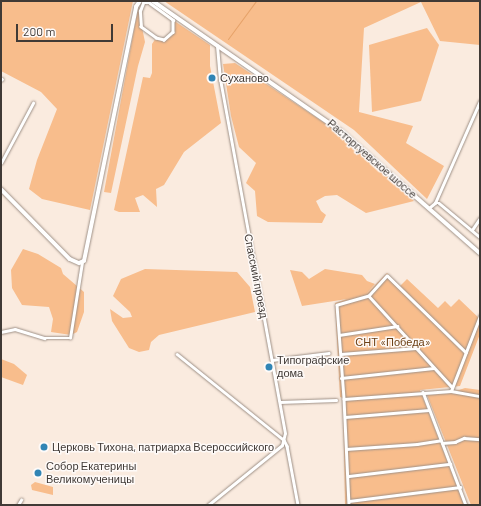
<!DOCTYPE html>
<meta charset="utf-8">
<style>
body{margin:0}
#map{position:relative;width:481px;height:506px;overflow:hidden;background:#faebdf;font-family:Barlow,sans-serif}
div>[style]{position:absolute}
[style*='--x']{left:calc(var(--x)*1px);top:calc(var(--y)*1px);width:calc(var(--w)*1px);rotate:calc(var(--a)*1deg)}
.green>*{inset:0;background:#f8bd8c}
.stream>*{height:1px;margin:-0.5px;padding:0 0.5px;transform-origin:0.5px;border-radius:0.5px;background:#e6a269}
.roads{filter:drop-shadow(0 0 1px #9f9187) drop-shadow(0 0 1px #9f9187)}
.minor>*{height:2.5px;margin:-1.25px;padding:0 1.25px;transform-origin:1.25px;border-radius:1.25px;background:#fff}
.tertiary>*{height:3px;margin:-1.5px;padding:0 1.5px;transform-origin:1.5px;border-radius:1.5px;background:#fff}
.secondary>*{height:3.5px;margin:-1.75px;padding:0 1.75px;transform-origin:1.75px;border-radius:1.75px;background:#fff}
.dots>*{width:11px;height:11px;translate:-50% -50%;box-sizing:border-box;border:2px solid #fefaf8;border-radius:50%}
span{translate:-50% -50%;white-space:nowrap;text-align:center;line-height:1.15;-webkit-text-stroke:3px #fefaf8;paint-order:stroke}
.poi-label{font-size:11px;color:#403a36}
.left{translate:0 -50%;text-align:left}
.street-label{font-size:11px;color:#403a36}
.park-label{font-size:11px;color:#6d4015}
.frame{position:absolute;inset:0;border:2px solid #403a36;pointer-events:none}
.scale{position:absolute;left:16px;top:24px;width:97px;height:18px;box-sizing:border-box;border:2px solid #403a36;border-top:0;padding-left:5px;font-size:12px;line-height:14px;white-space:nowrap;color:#403a36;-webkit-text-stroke:3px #fefaf8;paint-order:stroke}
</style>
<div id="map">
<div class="green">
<div style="clip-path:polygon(1px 1px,133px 1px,90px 210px,42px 199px,29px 189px,37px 160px,57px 109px,41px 92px,1px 71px)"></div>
<div style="clip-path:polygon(164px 1px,480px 1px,480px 45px,440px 41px,421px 2px,364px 28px,359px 112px,413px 126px,406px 143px,444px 166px,427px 199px,354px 130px)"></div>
<div style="clip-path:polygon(138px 8px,145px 42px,138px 66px,111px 193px,104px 192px)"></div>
<div style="clip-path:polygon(173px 20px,210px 45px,210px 66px,221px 123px,184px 152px,164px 185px,156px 189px,157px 207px,143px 195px,135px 198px,140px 212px,119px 212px,114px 210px,143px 77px,150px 78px,152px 73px,152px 44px,156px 38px,164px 40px,172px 32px)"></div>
<div style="clip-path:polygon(427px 28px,439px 45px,421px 101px,372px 112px,369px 45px)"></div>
<div style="clip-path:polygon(235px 63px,338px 132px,414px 201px,366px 213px,337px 195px,325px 196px,316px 201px,321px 211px,326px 215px,322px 223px,268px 222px,257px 216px,255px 191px,246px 183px,256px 163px,239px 147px,231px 116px,223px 64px)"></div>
<div style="clip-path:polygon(23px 249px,38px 254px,61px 268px,63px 274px,84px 292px,84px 312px,77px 332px,71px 335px,51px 332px,53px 319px,49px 307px,22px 305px,12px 288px,11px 270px)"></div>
<div style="clip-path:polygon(145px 269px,237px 272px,250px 287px,255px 312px,159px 335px,151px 342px,149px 350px,139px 352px,129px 348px,112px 321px,110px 309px,123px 318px,132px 317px,130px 312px,113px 296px,121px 279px)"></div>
<div style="clip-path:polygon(325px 269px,362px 275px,367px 281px,375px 284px,366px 294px,387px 273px,400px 286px,407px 279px,438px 308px,445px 301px,451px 307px,459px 299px,480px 319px,480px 334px,460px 386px,420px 390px,464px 505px,345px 505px,343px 398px,340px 397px,335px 303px,347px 299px,302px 306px,290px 270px,302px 272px,309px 279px)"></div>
<div style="clip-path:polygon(1px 359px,14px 364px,27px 375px,23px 385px,1px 377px)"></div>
<div style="clip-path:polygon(465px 388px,480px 390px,480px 505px,471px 505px,427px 395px,450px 393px)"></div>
<div style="clip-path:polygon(35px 482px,53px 487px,53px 495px,32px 490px,31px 485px)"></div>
</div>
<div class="stream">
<div style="--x:228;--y:39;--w:47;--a:-53.6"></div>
</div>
<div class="roads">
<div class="minor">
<div style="--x:143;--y:3;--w:7;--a:0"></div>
<div style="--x:150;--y:3;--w:29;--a:36"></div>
<div style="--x:173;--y:20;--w:12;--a:90"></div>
<div style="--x:173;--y:32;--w:12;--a:138"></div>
<div style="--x:164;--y:40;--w:8;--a:-166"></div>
<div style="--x:156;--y:38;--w:19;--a:-144"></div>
<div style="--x:141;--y:27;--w:16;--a:-94"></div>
<div style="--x:140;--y:11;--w:9;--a:-69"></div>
<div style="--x:1;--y:80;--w:1;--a:-45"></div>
<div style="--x:1;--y:163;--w:68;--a:-61.9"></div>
<div style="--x:435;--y:203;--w:4;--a:0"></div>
<div style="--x:439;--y:203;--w:53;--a:39.7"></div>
<div style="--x:429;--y:208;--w:8;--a:-40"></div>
<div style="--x:435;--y:203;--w:111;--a:-66.2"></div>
<div style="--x:472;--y:230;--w:14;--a:-56"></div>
<div style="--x:369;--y:296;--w:123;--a:47.6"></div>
<div style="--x:1;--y:332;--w:14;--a:-12"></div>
<div style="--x:15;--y:329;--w:31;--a:17"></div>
<div style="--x:45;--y:338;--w:25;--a:0"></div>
<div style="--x:70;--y:338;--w:77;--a:-81"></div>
<div style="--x:339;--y:335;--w:59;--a:-8.8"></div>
<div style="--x:466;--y:353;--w:110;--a:-135.7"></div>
<div style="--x:387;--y:276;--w:27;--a:132"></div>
<div style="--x:369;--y:296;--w:33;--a:164"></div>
<div style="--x:337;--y:305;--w:94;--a:85.7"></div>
<div style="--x:344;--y:399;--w:107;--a:-4.3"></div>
<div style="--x:451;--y:391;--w:29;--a:10"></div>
<div style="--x:177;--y:354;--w:137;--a:38.8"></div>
<div style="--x:284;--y:440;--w:7;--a:63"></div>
<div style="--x:287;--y:446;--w:60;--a:79.4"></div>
<div style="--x:341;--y:354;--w:75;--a:-4.6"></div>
<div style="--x:272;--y:360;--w:57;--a:-7"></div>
<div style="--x:341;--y:378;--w:93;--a:-6.2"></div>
<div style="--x:451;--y:391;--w:80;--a:-68.9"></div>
<div style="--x:423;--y:392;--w:121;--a:69.2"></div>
<div style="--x:344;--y:399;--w:106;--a:87.3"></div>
<div style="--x:280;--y:402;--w:56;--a:-2"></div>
<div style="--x:345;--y:417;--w:84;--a:-4.8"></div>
<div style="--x:442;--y:443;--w:13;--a:-4"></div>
<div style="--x:455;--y:442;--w:10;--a:-24"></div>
<div style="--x:464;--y:438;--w:16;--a:4"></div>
<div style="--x:346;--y:449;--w:71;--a:-4"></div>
<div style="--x:417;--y:444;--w:24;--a:-9"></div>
<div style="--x:349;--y:476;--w:102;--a:-6.8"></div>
<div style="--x:349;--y:501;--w:112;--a:-7.2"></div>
<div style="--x:18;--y:505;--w:6;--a:-59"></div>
</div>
<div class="tertiary">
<div style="--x:208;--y:505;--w:95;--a:-39"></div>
<div style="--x:282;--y:445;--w:12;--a:-76"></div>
<div style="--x:285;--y:433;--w:359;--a:-100.4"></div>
<div style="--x:220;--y:80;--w:35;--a:-95"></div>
</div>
<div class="secondary">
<div style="--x:153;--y:1;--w:229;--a:34.7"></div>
<div style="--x:341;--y:131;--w:185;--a:41.3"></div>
<div style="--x:1;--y:189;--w:98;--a:45.4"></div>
<div style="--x:70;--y:259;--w:10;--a:24"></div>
<div style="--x:79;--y:263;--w:5;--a:-22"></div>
<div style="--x:84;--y:261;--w:259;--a:-78.4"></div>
<div style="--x:136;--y:7;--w:7;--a:-56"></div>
</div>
</div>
<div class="dots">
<div style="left:212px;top:78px;background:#3185b5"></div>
<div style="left:269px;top:367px;background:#3185b5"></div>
<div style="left:44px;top:447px;background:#3185b5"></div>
<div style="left:38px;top:473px;background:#3185b5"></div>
</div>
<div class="poi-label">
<span class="left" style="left:220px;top:78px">Суханово</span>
<span class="left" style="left:277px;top:367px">Типографские<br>дома</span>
<span class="left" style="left:52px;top:447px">Церковь Тихона, патриарха Всероссийского</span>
<span class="left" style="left:46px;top:473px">Собор Екатерины<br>Великомученицы</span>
</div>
<div class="street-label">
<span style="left:372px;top:159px;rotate:41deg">Расторгуевское шоссе</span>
<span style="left:256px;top:276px;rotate:79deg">Спасский проезд</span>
</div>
<div class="park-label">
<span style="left:393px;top:342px">СНТ «Победа»</span>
</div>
<div class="frame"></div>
<div class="scale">200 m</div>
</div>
